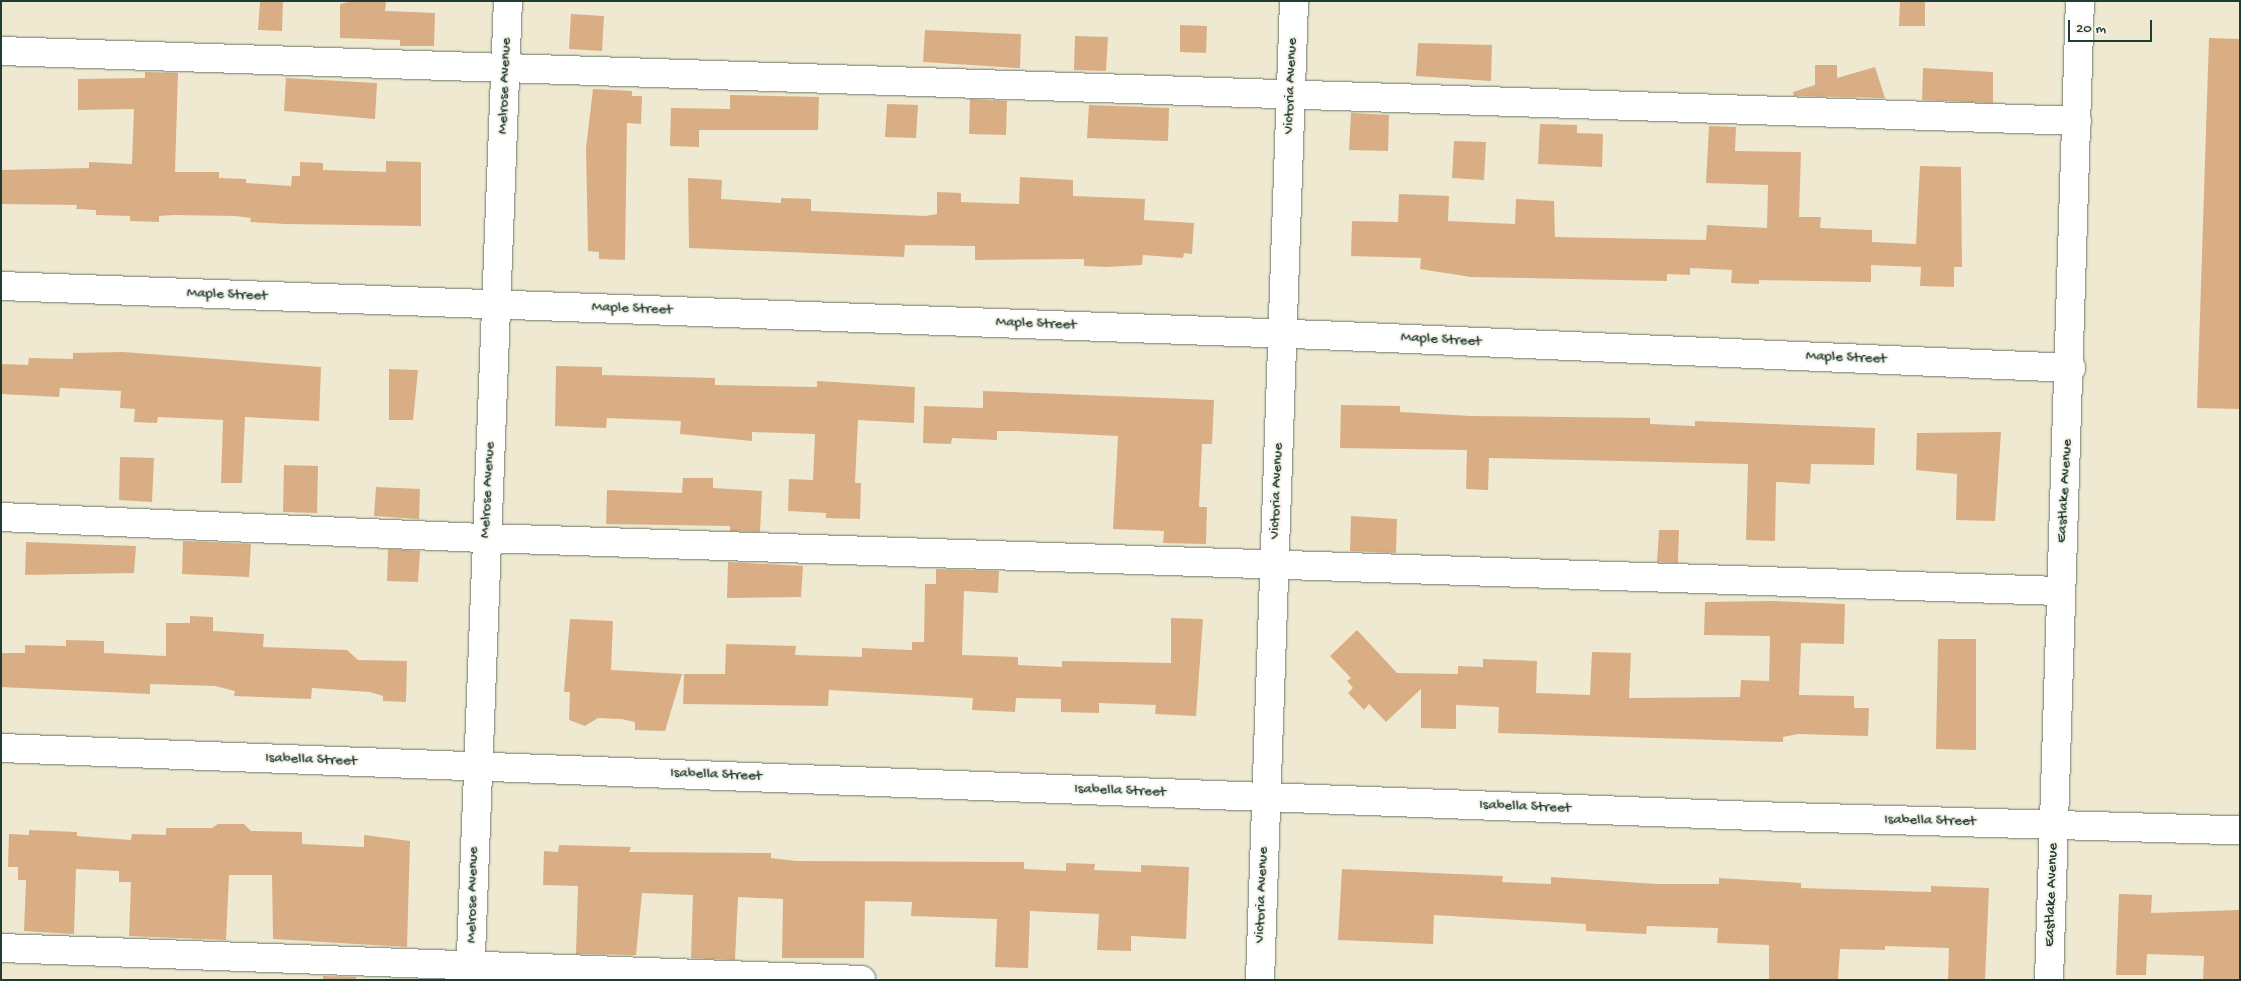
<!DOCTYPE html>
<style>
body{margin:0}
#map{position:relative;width:2241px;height:981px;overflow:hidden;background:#f0e9d1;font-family:"Gochi Hand",sans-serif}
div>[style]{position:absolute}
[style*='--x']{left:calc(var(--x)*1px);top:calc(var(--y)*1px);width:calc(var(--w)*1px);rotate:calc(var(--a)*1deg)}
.building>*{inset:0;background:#d9ae84}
.roads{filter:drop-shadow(0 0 1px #68796b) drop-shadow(0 0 1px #68796b)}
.minor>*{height:28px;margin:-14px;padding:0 14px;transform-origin:14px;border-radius:14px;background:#fff}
span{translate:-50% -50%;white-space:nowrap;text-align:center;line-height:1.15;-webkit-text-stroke:4px #f7f3e8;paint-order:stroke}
.street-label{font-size:15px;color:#1f3d34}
.frame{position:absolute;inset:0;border:2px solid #1f3d34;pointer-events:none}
.scale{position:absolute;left:2068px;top:20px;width:84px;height:22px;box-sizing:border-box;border:2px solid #1f3d34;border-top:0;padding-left:6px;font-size:15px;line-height:18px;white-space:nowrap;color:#1f3d34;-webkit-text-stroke:4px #f7f3e8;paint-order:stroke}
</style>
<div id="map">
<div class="building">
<div style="clip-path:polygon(260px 1px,283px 1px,282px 31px,258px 30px)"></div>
<div style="clip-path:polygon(353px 1px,386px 1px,385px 11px,435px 13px,434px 46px,400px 46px,400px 40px,340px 38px,340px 4px)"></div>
<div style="clip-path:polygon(1900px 1px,1925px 1px,1925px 26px,1899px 26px)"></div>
<div style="clip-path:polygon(571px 14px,604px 16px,602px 51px,569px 49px)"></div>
<div style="clip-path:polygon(1180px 25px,1207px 26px,1206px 53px,1180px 52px)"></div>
<div style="clip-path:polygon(925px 30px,1021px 34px,1020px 68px,923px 62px)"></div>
<div style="clip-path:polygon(1075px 36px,1108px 37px,1106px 71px,1074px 70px)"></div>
<div style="clip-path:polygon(2209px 38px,2240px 39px,2240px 409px,2197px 408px)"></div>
<div style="clip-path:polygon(1418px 43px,1492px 45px,1491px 81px,1416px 76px)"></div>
<div style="clip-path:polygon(1815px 65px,1837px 65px,1837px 78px,1875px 67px,1885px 98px,1794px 96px,1793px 92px,1815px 85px)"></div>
<div style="clip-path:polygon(1923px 68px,1993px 72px,1993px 103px,1922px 100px)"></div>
<div style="clip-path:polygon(145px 72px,178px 73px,175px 172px,219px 172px,219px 178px,246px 179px,246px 183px,291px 186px,292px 176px,300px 176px,300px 162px,323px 163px,323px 170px,386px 172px,386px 161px,421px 162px,421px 226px,285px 224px,250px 222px,251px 218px,235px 216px,174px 215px,159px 216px,159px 222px,130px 221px,130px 216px,96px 215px,96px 210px,76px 209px,77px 205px,1px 204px,1px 170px,89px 168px,89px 162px,132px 164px,134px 109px,78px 110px,78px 79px,145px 78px)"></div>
<div style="clip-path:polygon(286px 78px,377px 83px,375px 119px,284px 111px)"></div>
<div style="clip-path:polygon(593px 89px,632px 91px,632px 96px,642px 96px,641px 124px,627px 123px,625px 260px,599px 259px,599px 252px,588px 251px,586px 148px)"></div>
<div style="clip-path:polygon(730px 95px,819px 97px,818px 130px,699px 130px,699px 147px,670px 146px,671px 108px,730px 109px)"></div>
<div style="clip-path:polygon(970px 99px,1007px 101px,1006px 135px,969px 134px)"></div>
<div style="clip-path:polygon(887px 104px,918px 105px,916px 138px,885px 137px)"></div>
<div style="clip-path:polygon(1089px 105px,1169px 108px,1168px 141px,1087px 138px)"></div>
<div style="clip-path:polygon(1351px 113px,1389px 115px,1388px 151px,1349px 150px)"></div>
<div style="clip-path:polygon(1540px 124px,1577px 125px,1577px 133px,1603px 134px,1602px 167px,1538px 164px)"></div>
<div style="clip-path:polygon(1709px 126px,1736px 127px,1735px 151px,1801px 152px,1799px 217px,1821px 217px,1820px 228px,1872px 230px,1872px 242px,1916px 244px,1920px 166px,1961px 167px,1962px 267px,1954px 267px,1954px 287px,1920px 286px,1921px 267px,1871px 265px,1871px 282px,1759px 280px,1759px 284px,1731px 283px,1732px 270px,1690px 268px,1690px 275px,1667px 274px,1667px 281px,1471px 277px,1420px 269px,1421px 258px,1351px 256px,1352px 221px,1398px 222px,1399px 194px,1449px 196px,1448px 221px,1515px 224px,1516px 199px,1554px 201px,1555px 237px,1706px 240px,1707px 225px,1767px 228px,1768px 185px,1706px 183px)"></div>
<div style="clip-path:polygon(1454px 141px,1486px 142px,1484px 180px,1452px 178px)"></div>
<div style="clip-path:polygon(1020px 177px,1073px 180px,1073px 196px,1145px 199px,1144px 220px,1194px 223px,1192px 254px,1184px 253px,1183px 258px,1143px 255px,1142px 265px,1106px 267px,1084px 266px,1084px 259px,975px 260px,975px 246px,905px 245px,904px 257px,689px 248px,688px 178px,722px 180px,721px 199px,781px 203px,781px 198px,811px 199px,811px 211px,926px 216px,937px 214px,937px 192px,961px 193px,961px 202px,1019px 204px)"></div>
<div style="clip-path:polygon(123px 352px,321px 367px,319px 421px,245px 417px,242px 483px,221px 483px,223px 420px,158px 417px,157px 423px,134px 422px,135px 409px,120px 408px,121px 391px,60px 388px,59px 397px,1px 394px,1px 364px,28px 365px,29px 358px,73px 359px,73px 353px)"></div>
<div style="clip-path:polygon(556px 366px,602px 367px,602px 375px,715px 378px,715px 385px,817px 387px,817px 381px,915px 387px,914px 423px,858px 420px,855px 483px,861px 483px,860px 519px,826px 518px,826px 513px,788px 511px,789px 479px,813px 480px,815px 434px,752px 432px,752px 441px,680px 434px,681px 421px,607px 418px,606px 428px,555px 426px)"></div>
<div style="clip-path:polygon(389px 369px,418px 370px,413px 420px,389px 420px)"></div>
<div style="clip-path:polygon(983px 391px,1214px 400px,1212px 444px,1202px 444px,1199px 507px,1207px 507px,1206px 544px,1163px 543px,1164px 531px,1113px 529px,1118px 436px,1017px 431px,997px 431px,997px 440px,952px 438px,951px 444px,923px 443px,924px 406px,983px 408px)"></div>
<div style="clip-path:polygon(1341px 405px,1400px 406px,1400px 412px,1471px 416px,1650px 418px,1650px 424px,1695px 426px,1695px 421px,1875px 428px,1874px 465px,1811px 464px,1810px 484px,1776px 482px,1775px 541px,1746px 540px,1748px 464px,1489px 458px,1488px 490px,1466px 489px,1467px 450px,1340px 448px)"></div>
<div style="clip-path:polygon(2001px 432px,1995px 521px,1956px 520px,1957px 474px,1916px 470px,1917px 433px)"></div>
<div style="clip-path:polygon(120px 457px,154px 458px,152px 502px,119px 500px)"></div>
<div style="clip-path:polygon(284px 465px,318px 466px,317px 513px,283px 512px)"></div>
<div style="clip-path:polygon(683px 478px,713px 478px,713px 488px,762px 491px,760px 532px,730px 531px,730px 526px,606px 524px,607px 490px,682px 493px)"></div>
<div style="clip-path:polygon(376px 487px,420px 489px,419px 519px,374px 516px)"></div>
<div style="clip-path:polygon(1351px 516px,1397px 519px,1396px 553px,1350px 551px)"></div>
<div style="clip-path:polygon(1659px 530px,1679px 530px,1678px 563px,1657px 562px)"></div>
<div style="clip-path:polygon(183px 541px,251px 544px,249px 577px,182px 574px)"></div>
<div style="clip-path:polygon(26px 542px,136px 546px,134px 573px,25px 575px)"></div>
<div style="clip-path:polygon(388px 549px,420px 551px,418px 582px,387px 581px)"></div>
<div style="clip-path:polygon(728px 562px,803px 566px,801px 597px,727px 598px)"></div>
<div style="clip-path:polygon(936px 569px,999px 571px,998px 593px,964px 591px,962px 655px,1018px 657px,1018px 665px,1062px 667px,1062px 661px,1171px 663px,1171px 618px,1203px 619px,1196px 716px,1155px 714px,1156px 705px,1099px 703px,1099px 713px,1061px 712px,1061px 699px,1016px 698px,1015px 712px,972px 710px,973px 698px,829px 690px,828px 706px,683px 704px,684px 674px,725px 674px,726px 644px,796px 646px,795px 655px,862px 657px,862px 648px,912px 650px,912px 642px,924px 642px,925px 584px,936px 584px)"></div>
<div style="clip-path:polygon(1771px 601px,1845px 604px,1844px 644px,1801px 643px,1799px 695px,1854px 696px,1854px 708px,1869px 708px,1868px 736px,1798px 734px,1783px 737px,1783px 742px,1498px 733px,1499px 707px,1456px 705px,1456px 729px,1421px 728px,1421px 689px,1386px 722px,1369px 704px,1364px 710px,1348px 693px,1353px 688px,1347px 681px,1351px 678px,1330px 656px,1357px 630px,1397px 673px,1458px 674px,1458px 666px,1483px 667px,1483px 659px,1537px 661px,1536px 693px,1590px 695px,1592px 652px,1631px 653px,1629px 698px,1740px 697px,1741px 680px,1769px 681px,1770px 636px,1704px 635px,1705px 602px)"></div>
<div style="clip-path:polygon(190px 616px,213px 617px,213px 631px,264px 634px,263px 647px,347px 650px,358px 660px,407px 661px,406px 702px,383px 701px,383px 696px,370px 692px,312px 688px,311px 699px,234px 696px,235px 691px,215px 686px,150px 684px,150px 694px,1px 687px,1px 653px,25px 653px,25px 645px,66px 646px,66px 640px,104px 641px,104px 653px,166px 656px,166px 623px,190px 623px)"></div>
<div style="clip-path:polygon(570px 619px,613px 621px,611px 670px,682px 674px,665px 731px,635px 730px,635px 722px,621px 719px,598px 718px,585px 726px,569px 720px,570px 692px,564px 692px)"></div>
<div style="clip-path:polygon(1938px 639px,1976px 639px,1976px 750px,1936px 749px)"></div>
<div style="clip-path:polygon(218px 824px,244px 824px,251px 831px,302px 832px,302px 844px,364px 847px,364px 835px,410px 841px,407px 947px,273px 939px,272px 875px,229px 875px,226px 940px,129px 936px,131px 882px,119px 882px,119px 871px,76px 869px,74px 934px,24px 931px,26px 880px,18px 880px,18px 867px,8px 867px,9px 834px,29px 835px,29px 830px,77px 832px,77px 836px,131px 840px,132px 834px,166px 835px,166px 828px,212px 828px)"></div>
<div style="clip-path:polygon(559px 845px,631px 847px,629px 852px,771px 853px,771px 858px,796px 861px,1024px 862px,1024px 869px,1066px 871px,1066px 863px,1095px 864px,1094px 870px,1141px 872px,1141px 865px,1189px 867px,1186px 939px,1131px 936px,1131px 951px,1097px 950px,1099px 914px,1030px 911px,1028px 968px,995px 967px,997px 919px,911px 916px,912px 902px,865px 901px,864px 958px,782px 958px,783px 899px,738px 897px,735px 960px,691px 958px,693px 895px,642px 893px,636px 955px,576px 954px,578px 886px,543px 885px,544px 851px,558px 852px)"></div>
<div style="clip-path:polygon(1342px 869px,1503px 876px,1502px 882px,1551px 884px,1551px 877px,1657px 884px,1719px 884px,1719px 878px,1801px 883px,1801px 888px,1931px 892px,1931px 886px,1989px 888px,1985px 980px,1948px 980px,1949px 948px,1885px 946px,1885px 950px,1840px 949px,1838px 980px,1769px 980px,1769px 945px,1717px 943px,1718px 928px,1647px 926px,1646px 934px,1586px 931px,1586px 924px,1434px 915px,1433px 944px,1338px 940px)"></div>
<div style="clip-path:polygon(2119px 894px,2152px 895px,2151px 913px,2239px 910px,2239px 980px,2203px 980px,2204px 956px,2147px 954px,2146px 975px,2116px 975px)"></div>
<div style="clip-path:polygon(323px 976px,356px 977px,356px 980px,323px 980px)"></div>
</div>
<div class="roads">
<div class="minor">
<div style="--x:1;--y:51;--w:2077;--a:1.93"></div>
<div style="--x:1;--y:286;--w:1319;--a:2.13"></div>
<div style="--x:1319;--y:335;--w:753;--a:2.51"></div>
<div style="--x:1;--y:517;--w:485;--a:2.5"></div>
<div style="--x:486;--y:538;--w:1575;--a:1.93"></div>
<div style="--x:1;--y:748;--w:1755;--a:2.22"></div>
<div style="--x:1755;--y:816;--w:485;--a:1.7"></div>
<div style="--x:1;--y:948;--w:861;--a:2.13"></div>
<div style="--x:470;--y:980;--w:980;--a:-87.78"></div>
<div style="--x:1260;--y:980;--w:980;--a:-88.01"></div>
<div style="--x:2049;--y:980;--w:979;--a:-88.19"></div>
</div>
</div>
<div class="street-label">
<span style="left:505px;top:86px;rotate:-88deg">Melrose Avenue</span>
<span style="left:1291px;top:86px;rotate:-88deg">Victoria Avenue</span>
<span style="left:227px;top:295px;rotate:2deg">Maple Street</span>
<span style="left:632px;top:309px;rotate:2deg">Maple Street</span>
<span style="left:1036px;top:324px;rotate:2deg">Maple Street</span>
<span style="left:1441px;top:340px;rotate:3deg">Maple Street</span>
<span style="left:1846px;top:358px;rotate:2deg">Maple Street</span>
<span style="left:488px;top:490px;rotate:-87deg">Melrose Avenue</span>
<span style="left:1277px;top:491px;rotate:-88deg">Victoria Avenue</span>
<span style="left:2065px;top:491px;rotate:-87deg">Eastlake Avenue</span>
<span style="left:311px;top:760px;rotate:2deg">Isabella Street</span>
<span style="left:716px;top:775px;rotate:2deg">Isabella Street</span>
<span style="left:1120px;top:791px;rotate:2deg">Isabella Street</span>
<span style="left:1525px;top:807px;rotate:2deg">Isabella Street</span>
<span style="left:1930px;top:821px;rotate:1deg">Isabella Street</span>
<span style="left:473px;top:895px;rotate:-89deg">Melrose Avenue</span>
<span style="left:1262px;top:895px;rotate:-88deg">Victoria Avenue</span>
<span style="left:2052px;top:895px;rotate:-88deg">Eastlake Avenue</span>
</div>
<div class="frame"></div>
<div class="scale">20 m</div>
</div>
